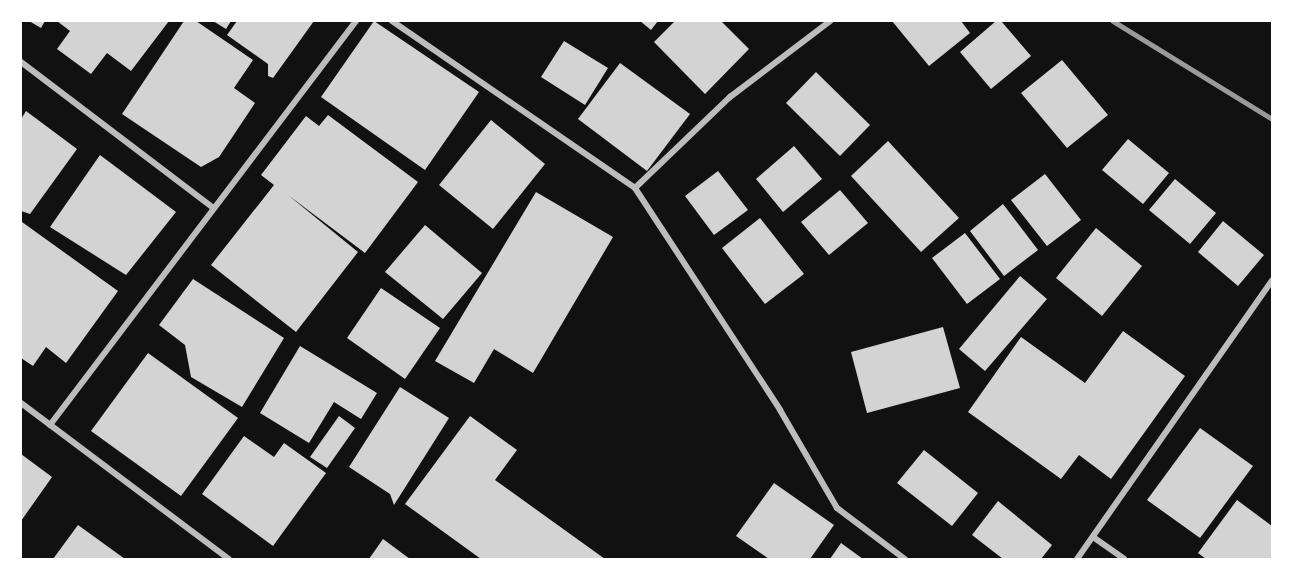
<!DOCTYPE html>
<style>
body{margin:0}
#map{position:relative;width:1293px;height:580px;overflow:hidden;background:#111;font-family:"IBM Plex Serif",serif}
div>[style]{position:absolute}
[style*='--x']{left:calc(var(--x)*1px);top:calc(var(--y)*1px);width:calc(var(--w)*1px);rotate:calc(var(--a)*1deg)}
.building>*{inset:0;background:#d3d3d3}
.minor>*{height:6px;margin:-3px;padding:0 3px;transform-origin:3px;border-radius:3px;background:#bcbcbc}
.rail>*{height:4.5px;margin:-2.25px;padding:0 2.25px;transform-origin:2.25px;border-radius:2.25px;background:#9a9a9a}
span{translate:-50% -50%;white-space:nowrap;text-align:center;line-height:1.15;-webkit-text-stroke:5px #fff;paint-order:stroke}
.frame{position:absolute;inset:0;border:22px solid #fff;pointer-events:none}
</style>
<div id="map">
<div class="building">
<div style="clip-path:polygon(29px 21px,45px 21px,41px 28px)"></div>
<div style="clip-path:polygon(57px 21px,169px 21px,131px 71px,107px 53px,91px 74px,57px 49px,70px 31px)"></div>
<div style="clip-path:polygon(184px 21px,196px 21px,253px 60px,234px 88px,255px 103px,219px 157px,201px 167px,122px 114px)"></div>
<div style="clip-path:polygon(213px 21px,231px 21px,226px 29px)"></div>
<div style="clip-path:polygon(237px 21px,314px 21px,273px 78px,268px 76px,268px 64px,227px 35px)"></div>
<div style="clip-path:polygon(374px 21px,479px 92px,425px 170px,321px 97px)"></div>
<div style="clip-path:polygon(640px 21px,658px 21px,651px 30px)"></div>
<div style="clip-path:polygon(675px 21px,721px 21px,749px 49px,705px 94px,654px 42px)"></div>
<div style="clip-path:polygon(892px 21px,961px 21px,970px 33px,929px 66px)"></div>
<div style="clip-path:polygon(996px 21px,1001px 21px,1031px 56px,991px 89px,960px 52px)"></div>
<div style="clip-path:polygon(564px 41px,608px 68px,585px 105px,541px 77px)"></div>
<div style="clip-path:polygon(1062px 60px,1108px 115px,1067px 148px,1021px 93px)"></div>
<div style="clip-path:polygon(620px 63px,690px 114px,647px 171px,578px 119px)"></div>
<div style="clip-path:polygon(816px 72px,870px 125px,840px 156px,786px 103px)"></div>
<div style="clip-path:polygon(26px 111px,77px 149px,30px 214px,21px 211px,21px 119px)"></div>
<div style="clip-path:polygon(328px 115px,418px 182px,365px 253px,288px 195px,358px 252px,296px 332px,211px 265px,274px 185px,261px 175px,306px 116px,319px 126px)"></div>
<div style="clip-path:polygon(491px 120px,545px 164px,493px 229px,439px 185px)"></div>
<div style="clip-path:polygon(1128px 139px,1169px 173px,1143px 204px,1102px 170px)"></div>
<div style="clip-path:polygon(888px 141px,959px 218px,921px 252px,851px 176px)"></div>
<div style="clip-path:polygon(794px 146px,822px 179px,783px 212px,756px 179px)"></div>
<div style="clip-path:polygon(100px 155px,176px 212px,126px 275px,50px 227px)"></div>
<div style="clip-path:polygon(718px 171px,748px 210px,714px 235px,685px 196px)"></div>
<div style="clip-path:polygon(1045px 174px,1081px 220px,1047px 246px,1011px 200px)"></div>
<div style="clip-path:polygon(1175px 179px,1216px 213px,1190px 244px,1149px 210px)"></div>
<div style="clip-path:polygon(840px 190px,868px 223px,829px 255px,801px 222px)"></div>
<div style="clip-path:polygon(536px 192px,613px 237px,533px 373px,494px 349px,474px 383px,435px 361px)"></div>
<div style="clip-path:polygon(1003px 204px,1038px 250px,1004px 276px,970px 231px)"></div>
<div style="clip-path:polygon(760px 218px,804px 274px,765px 304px,722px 248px)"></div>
<div style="clip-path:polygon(1223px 221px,1264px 255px,1238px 286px,1198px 252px)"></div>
<div style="clip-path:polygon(22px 222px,118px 291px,66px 363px,46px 347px,33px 366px,21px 358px)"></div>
<div style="clip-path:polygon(425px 225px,482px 273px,443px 319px,385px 272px)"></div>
<div style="clip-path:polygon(1096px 228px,1142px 266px,1102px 316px,1056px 278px)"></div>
<div style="clip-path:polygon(965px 233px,1000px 279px,967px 304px,932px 258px)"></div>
<div style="clip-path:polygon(1020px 276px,1047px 299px,985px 371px,959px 349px)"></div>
<div style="clip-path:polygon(193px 279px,284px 338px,242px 407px,191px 377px,185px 345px,159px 325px)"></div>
<div style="clip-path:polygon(381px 288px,440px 328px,405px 379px,347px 338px)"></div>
<div style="clip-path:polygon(943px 327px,960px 388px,867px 413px,851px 352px)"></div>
<div style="clip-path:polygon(1123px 331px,1185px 376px,1111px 479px,1079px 455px,1061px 479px,968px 412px,1021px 337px,1085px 383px)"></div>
<div style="clip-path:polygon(300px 346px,377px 393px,361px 419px,334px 402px,309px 443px,260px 413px)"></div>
<div style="clip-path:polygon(148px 353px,238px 418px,181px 496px,91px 431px)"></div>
<div style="clip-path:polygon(400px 387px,449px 418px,394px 505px,390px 494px,349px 467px)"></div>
<div style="clip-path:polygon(339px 416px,355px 428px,327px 468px,310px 457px)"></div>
<div style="clip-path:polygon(470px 416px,517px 450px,495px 480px,605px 559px,481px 559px,405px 504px)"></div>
<div style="clip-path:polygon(1200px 428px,1253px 466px,1200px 538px,1147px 500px)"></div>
<div style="clip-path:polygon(244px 436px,274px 457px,284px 443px,326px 473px,273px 546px,202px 494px)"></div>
<div style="clip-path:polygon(924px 450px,978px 493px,952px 526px,897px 483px)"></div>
<div style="clip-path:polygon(21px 454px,52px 477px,21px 521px)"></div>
<div style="clip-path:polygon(774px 483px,834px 525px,810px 559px,769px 559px,736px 536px)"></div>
<div style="clip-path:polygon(1237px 500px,1272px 526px,1272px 559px,1206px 559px,1198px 553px)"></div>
<div style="clip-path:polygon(998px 501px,1052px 545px,1041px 559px,1003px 559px,972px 535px)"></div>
<div style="clip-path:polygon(78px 525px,125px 559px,53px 559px)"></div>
<div style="clip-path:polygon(383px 539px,410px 559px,369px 559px)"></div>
<div style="clip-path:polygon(841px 543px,863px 559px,830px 559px)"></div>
</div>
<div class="minor">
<div style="--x:392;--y:21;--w:295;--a:34.5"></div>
<div style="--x:635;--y:188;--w:265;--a:56.8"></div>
<div style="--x:780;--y:410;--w:113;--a:59.8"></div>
<div style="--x:837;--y:508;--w:85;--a:36.9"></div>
<div style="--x:21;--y:62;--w:241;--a:37.2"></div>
<div style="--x:635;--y:188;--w:132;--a:-43.8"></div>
<div style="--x:730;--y:97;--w:126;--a:-37.2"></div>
<div style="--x:21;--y:403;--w:260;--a:36.9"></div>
<div style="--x:50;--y:425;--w:507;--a:-52.86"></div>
<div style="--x:1093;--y:537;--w:38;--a:35"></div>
<div style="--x:1077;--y:559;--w:340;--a:-55"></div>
</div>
<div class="rail">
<div style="--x:1113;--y:21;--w:187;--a:31.6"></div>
</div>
<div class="frame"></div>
</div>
